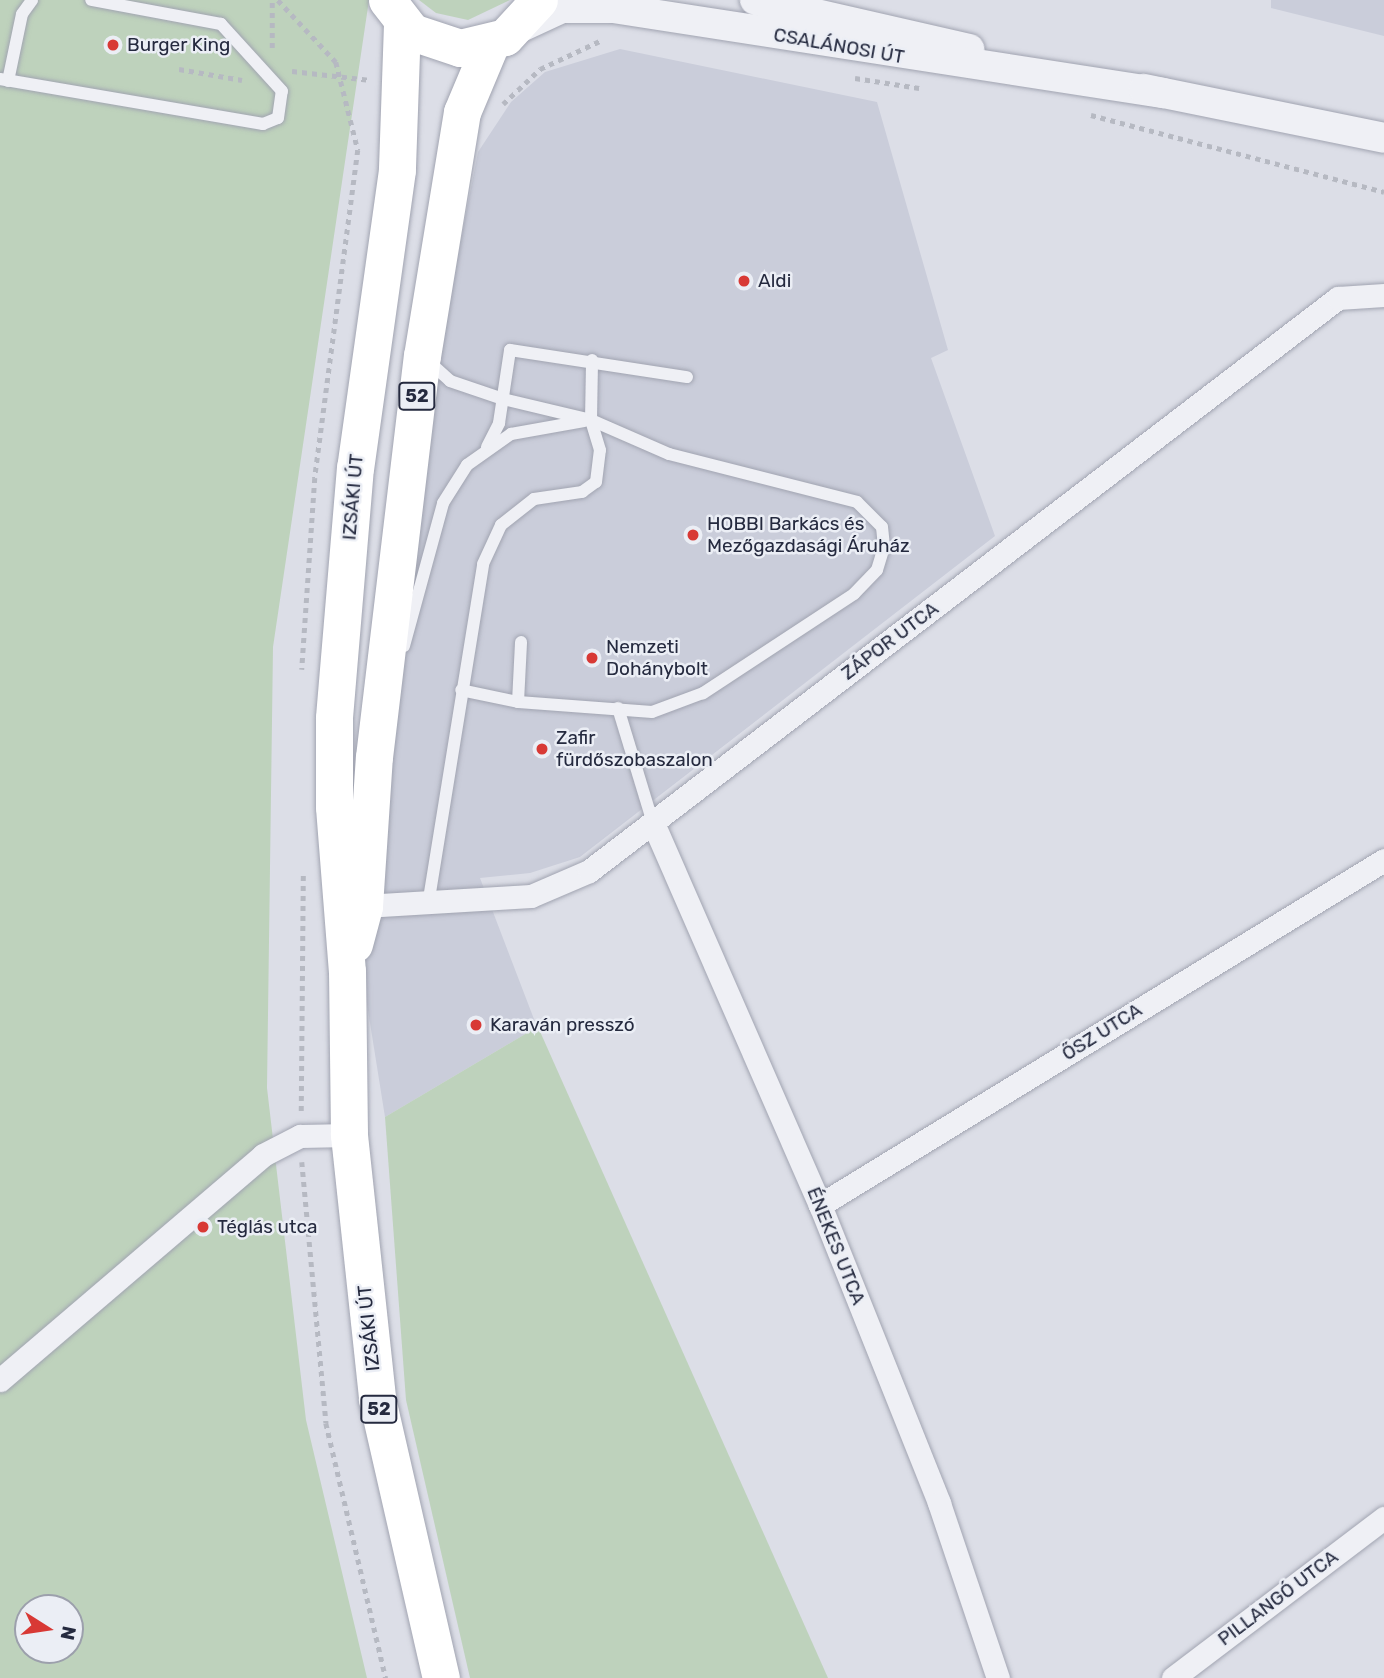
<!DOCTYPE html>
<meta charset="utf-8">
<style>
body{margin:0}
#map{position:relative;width:1384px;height:1678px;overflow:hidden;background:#dcdee7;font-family:Rubik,sans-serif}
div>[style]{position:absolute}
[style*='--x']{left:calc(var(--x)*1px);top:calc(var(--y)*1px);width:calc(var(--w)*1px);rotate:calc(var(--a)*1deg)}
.built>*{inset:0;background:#cacdda}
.green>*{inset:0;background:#bed2bc}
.path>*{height:4.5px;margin-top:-2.25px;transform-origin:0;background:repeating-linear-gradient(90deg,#b6b9c2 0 5px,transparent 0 10px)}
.roads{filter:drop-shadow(0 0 2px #a1a4b1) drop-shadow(0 0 2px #a1a4b1)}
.service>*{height:12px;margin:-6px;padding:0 6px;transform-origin:6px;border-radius:6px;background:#eff0f5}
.minor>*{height:23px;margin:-11.5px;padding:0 11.5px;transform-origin:11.5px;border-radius:11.5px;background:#eff0f5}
.tertiary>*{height:30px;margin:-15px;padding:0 15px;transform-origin:15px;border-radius:15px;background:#eff0f5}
.primary>*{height:37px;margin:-18.5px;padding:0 18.5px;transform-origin:18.5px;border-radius:18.5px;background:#fff}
.dots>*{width:19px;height:19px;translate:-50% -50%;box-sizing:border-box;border:4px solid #ebeef5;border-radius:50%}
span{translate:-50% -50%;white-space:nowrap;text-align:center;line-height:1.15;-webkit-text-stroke:5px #ebeef5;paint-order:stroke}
.shield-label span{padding:2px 5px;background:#ebeef5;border:2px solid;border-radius:5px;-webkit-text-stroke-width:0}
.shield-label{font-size:18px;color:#252a3f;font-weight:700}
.poi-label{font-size:19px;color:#252a3f}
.left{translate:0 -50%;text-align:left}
.street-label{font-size:19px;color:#252a3f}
.north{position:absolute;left:14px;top:1594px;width:70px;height:70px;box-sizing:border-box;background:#ebeef5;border:2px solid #9ca0ac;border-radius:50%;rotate:102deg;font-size:19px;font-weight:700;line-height:28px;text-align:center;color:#252a3f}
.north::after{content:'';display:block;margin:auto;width:24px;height:32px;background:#d83935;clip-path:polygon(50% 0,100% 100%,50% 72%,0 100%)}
</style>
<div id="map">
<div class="built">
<div style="clip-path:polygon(1271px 0,1384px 0,1384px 36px,1271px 8px)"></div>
<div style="clip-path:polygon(620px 49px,877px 102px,948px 350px,931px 358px,995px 536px,580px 857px,530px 873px,480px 878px,537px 1027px,385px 1117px,363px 979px,427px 414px,478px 152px,511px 102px,545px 72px)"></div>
</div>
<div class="green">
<div style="clip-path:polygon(evenodd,0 0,369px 0,273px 647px,267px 1088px,306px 1420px,367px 1678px,0 1678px,0 0,28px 1608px,70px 1608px,70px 1650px,28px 1650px,28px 1608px)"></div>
<div style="clip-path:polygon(419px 0,510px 0,468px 20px,436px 13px)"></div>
<div style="clip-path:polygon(537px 1027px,538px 1027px,828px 1678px,470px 1678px,406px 1400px,385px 1117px)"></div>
</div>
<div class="path">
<div style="--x:278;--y:0;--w:85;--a:46.9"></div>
<div style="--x:336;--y:62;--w:91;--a:76"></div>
<div style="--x:358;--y:150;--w:331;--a:97.5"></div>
<div style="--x:315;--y:478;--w:192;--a:93.9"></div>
<div style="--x:272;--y:48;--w:48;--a:-90"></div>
<div style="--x:179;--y:69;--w:64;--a:9.9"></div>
<div style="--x:292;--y:71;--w:79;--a:6.6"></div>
<div style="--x:855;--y:78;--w:65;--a:8.9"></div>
<div style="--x:503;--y:104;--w:51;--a:-43.4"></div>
<div style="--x:540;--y:69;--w:68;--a:-25.1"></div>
<div style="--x:1091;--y:115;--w:303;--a:14.7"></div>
<div style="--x:301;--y:1111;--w:236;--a:-89.5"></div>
<div style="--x:302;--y:1162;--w:262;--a:84.7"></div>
<div style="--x:326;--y:1423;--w:262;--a:76.8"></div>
</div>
<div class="roads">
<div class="service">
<div style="--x:0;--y:79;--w:267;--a:9.7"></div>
<div style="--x:263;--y:124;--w:16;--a:-22"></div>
<div style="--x:278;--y:118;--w:27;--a:-82"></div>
<div style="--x:282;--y:91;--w:91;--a:-132.3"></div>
<div style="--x:221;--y:24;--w:132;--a:-169.5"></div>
<div style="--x:8;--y:81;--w:68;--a:-78.2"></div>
<div style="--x:22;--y:14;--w:17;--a:-54"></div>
<div style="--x:427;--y:360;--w:31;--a:42"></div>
<div style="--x:450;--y:381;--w:56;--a:18.8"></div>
<div style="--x:503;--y:399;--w:90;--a:13.4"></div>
<div style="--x:591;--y:420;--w:85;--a:23.6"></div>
<div style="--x:669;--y:454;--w:194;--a:14.3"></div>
<div style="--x:857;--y:502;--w:35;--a:45"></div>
<div style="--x:882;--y:527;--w:20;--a:84"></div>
<div style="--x:884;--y:547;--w:24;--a:107"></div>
<div style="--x:877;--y:570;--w:33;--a:134"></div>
<div style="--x:854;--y:594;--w:181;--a:146.7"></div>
<div style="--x:703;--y:693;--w:54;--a:159.6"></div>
<div style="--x:652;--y:712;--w:134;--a:-175.7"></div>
<div style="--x:518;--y:702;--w:58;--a:-168.1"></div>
<div style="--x:487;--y:447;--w:27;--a:-63"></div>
<div style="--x:499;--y:423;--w:74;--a:-81.4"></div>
<div style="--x:510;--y:350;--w:179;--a:8.7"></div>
<div style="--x:404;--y:646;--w:148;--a:-74.7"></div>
<div style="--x:443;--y:503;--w:45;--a:-57.7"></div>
<div style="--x:467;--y:465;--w:54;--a:-35.2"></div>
<div style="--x:511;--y:434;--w:74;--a:-10.1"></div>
<div style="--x:518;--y:702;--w:60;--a:-87.1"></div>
<div style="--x:618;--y:708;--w:120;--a:73.1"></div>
<div style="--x:428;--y:905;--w:345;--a:-80.8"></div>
<div style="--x:483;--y:564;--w:43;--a:-65.2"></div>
<div style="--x:501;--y:525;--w:42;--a:-38.2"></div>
<div style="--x:534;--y:499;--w:49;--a:-8.3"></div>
<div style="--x:582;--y:492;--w:17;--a:-36"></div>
<div style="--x:596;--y:482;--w:32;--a:-83"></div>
<div style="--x:600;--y:450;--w:31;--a:-107"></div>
<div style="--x:591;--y:420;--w:60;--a:-89"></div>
</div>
<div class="minor">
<div style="--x:653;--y:823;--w:417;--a:66.4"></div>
<div style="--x:820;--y:1205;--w:321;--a:68.2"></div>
<div style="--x:939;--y:1503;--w:185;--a:71.4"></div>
<div style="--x:364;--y:906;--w:167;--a:-3.4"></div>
<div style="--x:531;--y:896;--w:63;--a:-23.3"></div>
<div style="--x:589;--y:871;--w:943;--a:-37.42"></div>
<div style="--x:1338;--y:298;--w:46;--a:-3.7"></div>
<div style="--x:820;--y:1205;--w:661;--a:-31.45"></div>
<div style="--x:0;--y:1380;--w:346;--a:-40.5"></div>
<div style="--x:263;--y:1155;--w:42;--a:-27.2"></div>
<div style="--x:300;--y:1136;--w:49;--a:-1.2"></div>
<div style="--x:1173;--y:1678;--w:265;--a:-37.2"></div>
</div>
<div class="tertiary">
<div style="--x:755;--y:0;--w:220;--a:12.9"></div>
<div style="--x:519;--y:28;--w:47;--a:-24.9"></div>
<div style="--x:562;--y:8;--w:51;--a:0"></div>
<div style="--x:613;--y:8;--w:557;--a:8.79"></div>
<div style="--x:1144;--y:89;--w:245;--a:11.5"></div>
</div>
<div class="primary">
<div style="--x:387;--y:0;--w:41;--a:52"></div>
<div style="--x:412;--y:32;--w:51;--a:18.4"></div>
<div style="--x:460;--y:48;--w:46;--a:-13.7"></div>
<div style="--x:505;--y:37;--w:50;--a:-47.4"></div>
<div style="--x:402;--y:24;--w:146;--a:92"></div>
<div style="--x:397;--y:170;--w:300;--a:98"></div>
<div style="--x:355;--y:467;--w:252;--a:94.8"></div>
<div style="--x:334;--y:718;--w:89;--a:90"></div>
<div style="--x:334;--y:807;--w:165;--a:85.5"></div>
<div style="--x:347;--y:971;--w:164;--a:89.3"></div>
<div style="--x:349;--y:1135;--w:265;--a:83.9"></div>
<div style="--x:377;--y:1399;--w:286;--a:77.1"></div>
<div style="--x:354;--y:944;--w:39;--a:-75"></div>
<div style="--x:364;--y:906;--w:149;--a:-86.2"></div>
<div style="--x:374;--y:757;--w:404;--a:-83.2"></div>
<div style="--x:422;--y:356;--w:247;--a:-80.7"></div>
<div style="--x:462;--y:112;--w:75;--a:-67.2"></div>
</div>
</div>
<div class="dots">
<div style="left:113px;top:45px;background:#d83935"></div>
<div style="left:744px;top:281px;background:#d83935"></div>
<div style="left:693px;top:535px;background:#d83935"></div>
<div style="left:592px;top:658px;background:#d83935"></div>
<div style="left:542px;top:749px;background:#d83935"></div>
<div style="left:476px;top:1025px;background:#d83935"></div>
<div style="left:203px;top:1227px;background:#d83935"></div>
</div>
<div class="shield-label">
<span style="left:417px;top:396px">52</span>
<span style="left:379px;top:1409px">52</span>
</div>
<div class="poi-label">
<span class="left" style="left:127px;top:45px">Burger King</span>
<span class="left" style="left:758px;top:281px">Aldi</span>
<span class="left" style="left:707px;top:535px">HOBBI Barkács és<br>Mezőgazdasági Áruház</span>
<span class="left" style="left:606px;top:658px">Nemzeti<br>Dohánybolt</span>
<span class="left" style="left:556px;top:749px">Zafir<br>fürdőszobaszalon</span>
<span class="left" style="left:490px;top:1025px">Karaván presszó</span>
<span class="left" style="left:217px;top:1227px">Téglás utca</span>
</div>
<div class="street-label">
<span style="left:839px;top:46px;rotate:10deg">CSALÁNOSI ÚT</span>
<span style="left:353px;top:497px;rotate:-85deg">IZSÁKI ÚT</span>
<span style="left:890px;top:641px;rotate:-37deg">ZÁPOR UTCA</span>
<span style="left:1102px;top:1032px;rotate:-32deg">ŐSZ UTCA</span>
<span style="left:836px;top:1246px;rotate:68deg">ÉNEKES UTCA</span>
<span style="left:369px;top:1328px;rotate:-96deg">IZSÁKI ÚT</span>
<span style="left:1278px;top:1598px;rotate:-37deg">PILLANGÓ UTCA</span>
</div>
<div class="north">N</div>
</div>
